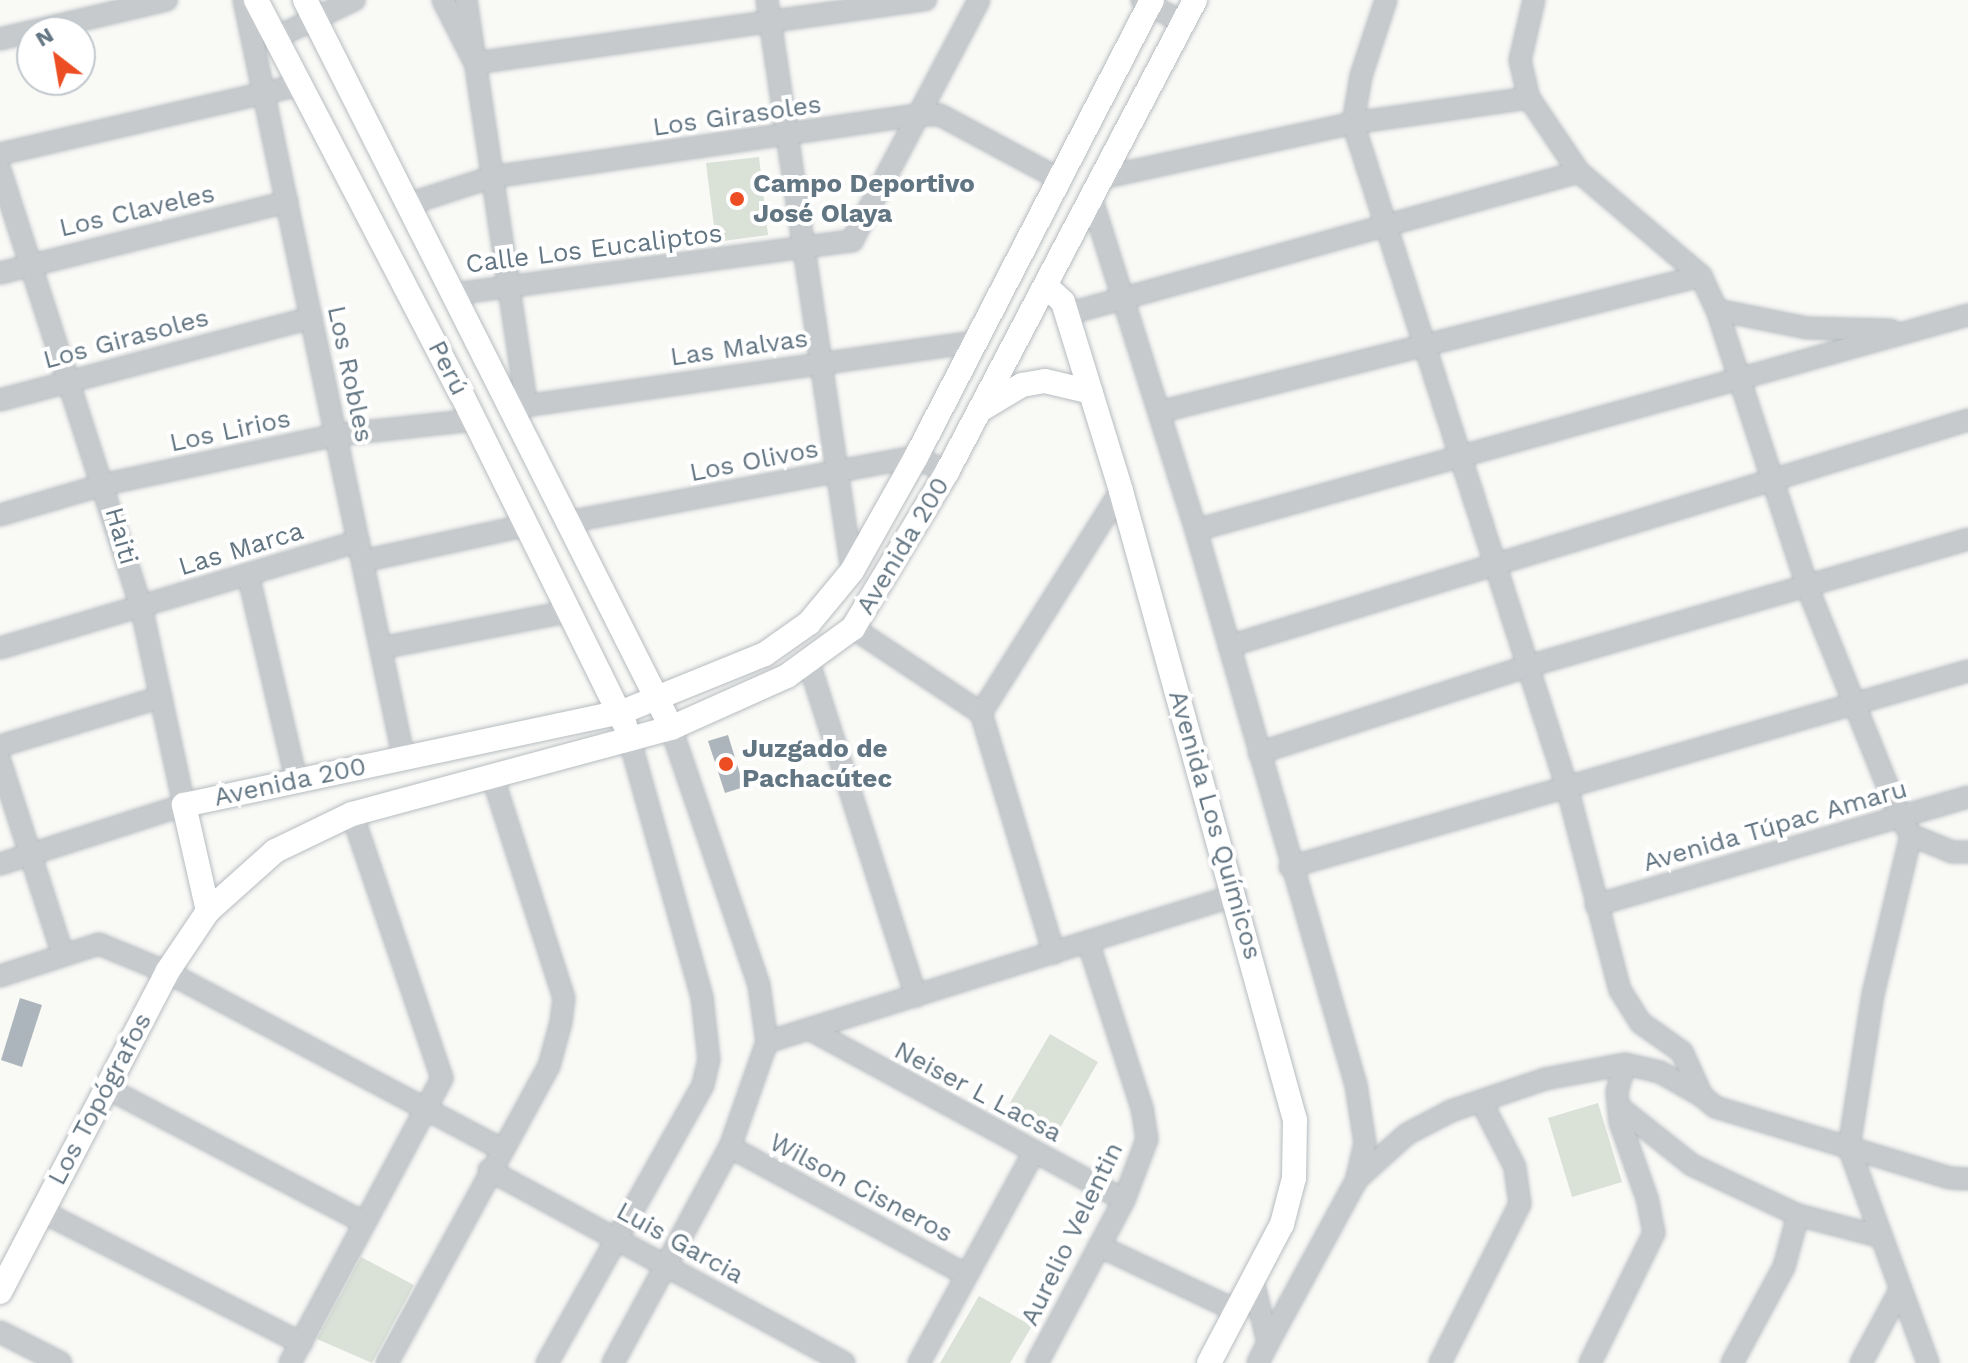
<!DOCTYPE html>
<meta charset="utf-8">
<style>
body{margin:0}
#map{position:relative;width:1968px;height:1363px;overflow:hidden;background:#f9f9f6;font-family:"Work Sans",sans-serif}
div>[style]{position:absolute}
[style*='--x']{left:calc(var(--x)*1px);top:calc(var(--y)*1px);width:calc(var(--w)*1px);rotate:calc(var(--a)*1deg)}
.green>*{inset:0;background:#dae1d7}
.building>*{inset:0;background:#acb5bb}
.roads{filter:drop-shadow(0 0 2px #b7bcc0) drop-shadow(0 0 2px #b7bcc0)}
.minor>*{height:20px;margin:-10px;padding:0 10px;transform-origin:10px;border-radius:10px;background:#c6cacd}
.major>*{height:24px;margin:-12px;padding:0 12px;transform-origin:12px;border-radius:12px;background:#fff}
.dots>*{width:22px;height:22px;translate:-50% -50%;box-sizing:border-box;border:4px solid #fff;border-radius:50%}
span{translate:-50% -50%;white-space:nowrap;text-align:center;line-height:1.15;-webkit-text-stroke:8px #fff;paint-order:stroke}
.street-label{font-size:26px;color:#627582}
.poi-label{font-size:26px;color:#627582;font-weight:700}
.left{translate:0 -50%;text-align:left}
.north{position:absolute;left:16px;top:16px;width:80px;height:80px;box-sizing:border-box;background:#fff;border:2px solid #c0c8cd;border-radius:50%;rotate:329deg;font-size:22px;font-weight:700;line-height:32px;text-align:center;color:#627582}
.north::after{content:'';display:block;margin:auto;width:28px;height:36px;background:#ec4d23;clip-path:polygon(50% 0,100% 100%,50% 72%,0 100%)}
</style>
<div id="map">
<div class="green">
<div style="clip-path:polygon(759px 157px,768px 235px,716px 242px,706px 163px)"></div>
<div style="clip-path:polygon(1050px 1034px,1098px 1062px,1056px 1135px,1007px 1108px)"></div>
<div style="clip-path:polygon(1598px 1103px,1622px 1182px,1572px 1197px,1548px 1118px)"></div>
<div style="clip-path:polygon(361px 1257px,414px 1285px,372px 1363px,317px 1339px)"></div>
<div style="clip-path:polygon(979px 1296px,1032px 1326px,1010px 1363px,940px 1363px)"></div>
</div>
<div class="building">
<div style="clip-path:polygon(728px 735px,744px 787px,725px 793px,708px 741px)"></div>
<div style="clip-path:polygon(20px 998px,42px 1005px,22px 1067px,1px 1060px)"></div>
</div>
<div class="roads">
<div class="minor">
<div style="--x:244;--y:0;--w:776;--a:78.1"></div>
<div style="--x:443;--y:0;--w:71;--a:63.1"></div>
<div style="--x:475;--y:63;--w:455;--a:-8"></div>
<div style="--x:466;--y:0;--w:411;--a:81.5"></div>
<div style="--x:767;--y:0;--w:577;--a:81.53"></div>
<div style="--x:1142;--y:0;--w:47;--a:29.3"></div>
<div style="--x:1386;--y:0;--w:80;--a:108.2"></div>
<div style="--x:1361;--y:76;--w:48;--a:99.7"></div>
<div style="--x:1353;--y:123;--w:698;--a:72.14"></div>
<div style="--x:1567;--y:787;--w:210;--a:75.4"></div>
<div style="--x:1620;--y:990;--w:39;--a:58"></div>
<div style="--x:1641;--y:1023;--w:50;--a:35.3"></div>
<div style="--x:1682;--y:1052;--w:48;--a:65.6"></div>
<div style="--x:1702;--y:1096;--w:17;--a:40"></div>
<div style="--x:1715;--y:1107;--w:245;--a:16.8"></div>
<div style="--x:1950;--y:1178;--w:18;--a:3"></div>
<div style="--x:1534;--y:0;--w:62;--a:103.1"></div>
<div style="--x:1520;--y:60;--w:39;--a:77"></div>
<div style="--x:1529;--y:98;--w:89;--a:56"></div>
<div style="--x:1579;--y:172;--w:160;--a:40.4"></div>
<div style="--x:1701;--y:276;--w:38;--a:65"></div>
<div style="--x:1717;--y:310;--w:293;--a:71.9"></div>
<div style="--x:1808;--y:589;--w:246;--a:68"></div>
<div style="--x:1900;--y:817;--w:21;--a:59"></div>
<div style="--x:1911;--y:835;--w:44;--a:22.5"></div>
<div style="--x:1952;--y:852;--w:16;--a:0"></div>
<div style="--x:275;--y:38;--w:88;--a:-25.7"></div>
<div style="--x:0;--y:39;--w:171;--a:-13.2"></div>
<div style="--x:0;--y:154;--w:308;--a:-13"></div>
<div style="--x:0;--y:170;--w:458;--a:72.1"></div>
<div style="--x:141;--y:606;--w:204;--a:77.8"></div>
<div style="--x:184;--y:805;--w:193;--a:162.2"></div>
<div style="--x:1101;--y:178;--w:258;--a:-12.3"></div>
<div style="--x:1353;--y:123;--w:178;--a:-8.1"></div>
<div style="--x:1091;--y:197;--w:349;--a:72.5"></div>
<div style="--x:1196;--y:530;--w:578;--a:73.92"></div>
<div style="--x:1356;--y:1085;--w:59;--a:81.2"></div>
<div style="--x:1365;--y:1143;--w:37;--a:103"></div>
<div style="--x:409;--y:204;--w:87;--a:-18"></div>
<div style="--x:492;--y:177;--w:430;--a:-8.3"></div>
<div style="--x:918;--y:115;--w:22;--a:0"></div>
<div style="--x:940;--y:115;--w:137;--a:28.2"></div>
<div style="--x:0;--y:273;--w:296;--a:-13.9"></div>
<div style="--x:453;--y:294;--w:403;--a:-7.6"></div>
<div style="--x:852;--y:241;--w:272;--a:-62.2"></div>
<div style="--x:1717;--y:310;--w:92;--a:11.3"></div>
<div style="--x:1807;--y:328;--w:84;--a:1.4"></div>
<div style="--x:1067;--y:314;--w:531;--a:-15.5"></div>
<div style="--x:0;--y:400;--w:322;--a:-14.8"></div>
<div style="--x:510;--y:408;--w:470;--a:-8.1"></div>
<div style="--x:1159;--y:412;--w:559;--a:-14.09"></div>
<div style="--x:0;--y:515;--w:110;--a:-16.3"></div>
<div style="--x:106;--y:484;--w:235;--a:-12"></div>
<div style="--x:336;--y:435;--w:140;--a:-6.2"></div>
<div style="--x:567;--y:522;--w:355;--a:-10.6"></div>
<div style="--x:916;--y:457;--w:34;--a:26"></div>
<div style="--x:1196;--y:530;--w:801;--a:-15.56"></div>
<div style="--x:363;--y:561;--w:169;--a:-12.3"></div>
<div style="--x:248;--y:574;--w:211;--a:76.8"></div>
<div style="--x:853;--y:628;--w:154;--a:33.6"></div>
<div style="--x:981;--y:713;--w:251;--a:73.1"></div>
<div style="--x:1229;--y:646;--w:773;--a:-17"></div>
<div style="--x:0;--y:648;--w:374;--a:-16.6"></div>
<div style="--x:381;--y:648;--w:194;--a:-11"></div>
<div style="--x:809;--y:663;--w:350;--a:72.2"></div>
<div style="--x:981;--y:713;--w:262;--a:-57.8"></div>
<div style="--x:0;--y:746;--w:168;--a:-16.9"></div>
<div style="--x:1259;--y:753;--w:280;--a:-17.9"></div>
<div style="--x:1525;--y:667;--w:461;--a:-16.1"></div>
<div style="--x:0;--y:761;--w:204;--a:72"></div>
<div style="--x:1911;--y:835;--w:163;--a:103.4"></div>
<div style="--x:1873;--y:994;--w:156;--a:98.9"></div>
<div style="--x:1849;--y:1148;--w:229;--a:69.8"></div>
<div style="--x:1290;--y:867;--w:706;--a:-16.12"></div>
<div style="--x:1596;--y:905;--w:387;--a:-16.2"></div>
<div style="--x:0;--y:976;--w:104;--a:-17.9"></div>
<div style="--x:99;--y:944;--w:74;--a:22.4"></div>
<div style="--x:167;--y:972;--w:378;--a:27.9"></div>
<div style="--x:809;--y:1029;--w:358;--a:28.5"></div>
<div style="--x:767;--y:1042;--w:491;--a:-17.4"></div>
<div style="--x:105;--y:1087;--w:293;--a:27.6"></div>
<div style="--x:1619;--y:1107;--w:93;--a:38.5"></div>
<div style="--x:1692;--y:1165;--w:117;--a:25.3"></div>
<div style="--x:1798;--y:1215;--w:83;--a:14.7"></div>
<div style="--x:730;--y:1147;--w:269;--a:28.4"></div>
<div style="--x:489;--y:1170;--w:404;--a:28.5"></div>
<div style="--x:41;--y:1211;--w:292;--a:26.9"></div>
<div style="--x:1099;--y:1246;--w:153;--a:25.2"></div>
<div style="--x:1253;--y:1281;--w:64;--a:76.4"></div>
<div style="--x:1268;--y:1343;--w:22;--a:117"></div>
<div style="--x:0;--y:1332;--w:68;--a:26.9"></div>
<div style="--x:1268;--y:1343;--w:187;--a:-61.5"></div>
<div style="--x:1357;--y:1179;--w:67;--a:-42"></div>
<div style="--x:1407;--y:1134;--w:50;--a:-27.6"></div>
<div style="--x:1451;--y:1111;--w:99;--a:-18.8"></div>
<div style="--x:1545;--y:1079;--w:81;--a:-10.6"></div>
<div style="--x:1625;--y:1064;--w:36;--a:13"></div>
<div style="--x:1660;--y:1072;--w:48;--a:29.7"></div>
<div style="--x:290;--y:1363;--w:323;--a:-61.9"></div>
<div style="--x:442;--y:1078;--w:279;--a:-108.8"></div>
<div style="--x:387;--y:1363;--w:338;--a:-61.4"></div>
<div style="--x:549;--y:1066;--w:46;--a:-74.7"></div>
<div style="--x:561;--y:1022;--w:24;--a:-83"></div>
<div style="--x:564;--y:998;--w:234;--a:-107.9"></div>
<div style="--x:547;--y:1363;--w:319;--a:-60.7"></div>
<div style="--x:703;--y:1085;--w:26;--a:-77"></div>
<div style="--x:709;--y:1060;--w:63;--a:-96.3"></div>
<div style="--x:702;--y:997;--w:266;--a:-105.7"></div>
<div style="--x:613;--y:1363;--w:246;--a:-61.6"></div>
<div style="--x:730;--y:1147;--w:111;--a:-70.6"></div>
<div style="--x:767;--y:1042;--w:58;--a:-98"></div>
<div style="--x:759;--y:985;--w:272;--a:-108.9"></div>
<div style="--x:919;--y:1363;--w:240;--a:-61.4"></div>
<div style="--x:1037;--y:1363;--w:185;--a:-61.9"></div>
<div style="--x:1124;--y:1200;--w:65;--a:-69.3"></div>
<div style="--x:1147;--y:1139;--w:31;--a:-99"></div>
<div style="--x:1142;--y:1108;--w:175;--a:-108"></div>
<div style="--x:1440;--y:1363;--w:178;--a:-63.3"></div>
<div style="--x:1520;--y:1204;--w:37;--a:-98"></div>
<div style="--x:1515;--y:1167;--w:74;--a:-117.3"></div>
<div style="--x:1590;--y:1363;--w:145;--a:-63.8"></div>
<div style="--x:1654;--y:1233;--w:33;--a:-101"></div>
<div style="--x:1648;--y:1201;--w:84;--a:-109.5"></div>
<div style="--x:1620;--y:1122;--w:31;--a:-96"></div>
<div style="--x:1617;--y:1091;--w:28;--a:-73"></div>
<div style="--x:1732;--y:1363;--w:109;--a:-61.6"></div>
<div style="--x:1784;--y:1267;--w:54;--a:-74.9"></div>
<div style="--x:1861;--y:1363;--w:81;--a:-61.8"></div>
</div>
<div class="major">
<div style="--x:256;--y:0;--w:443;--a:62.5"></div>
<div style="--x:461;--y:393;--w:370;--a:63.7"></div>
<div style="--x:305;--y:0;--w:801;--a:63.27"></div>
<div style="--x:1046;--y:286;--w:23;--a:43"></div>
<div style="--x:1063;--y:302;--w:198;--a:72.9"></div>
<div style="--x:1121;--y:491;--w:653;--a:74.54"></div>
<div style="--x:1295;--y:1120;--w:58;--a:91"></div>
<div style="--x:1294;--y:1178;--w:48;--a:104.6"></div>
<div style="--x:1282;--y:1224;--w:157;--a:117.7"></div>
<div style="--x:982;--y:409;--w:47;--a:-31"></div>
<div style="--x:1022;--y:385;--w:23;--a:-10"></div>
<div style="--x:1045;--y:381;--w:47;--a:13.4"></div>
<div style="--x:208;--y:911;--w:109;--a:-102.8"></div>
<div style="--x:184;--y:805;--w:448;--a:-12"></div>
<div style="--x:622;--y:712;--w:154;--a:-22.1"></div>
<div style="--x:765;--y:654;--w:54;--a:-35.2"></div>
<div style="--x:809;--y:623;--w:67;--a:-50.4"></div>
<div style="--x:852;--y:571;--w:131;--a:-60.7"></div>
<div style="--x:916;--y:457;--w:514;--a:-62.69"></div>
<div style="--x:0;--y:1292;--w:361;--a:-62.4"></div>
<div style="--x:167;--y:972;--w:73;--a:-56.1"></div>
<div style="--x:208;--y:911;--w:90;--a:-41.8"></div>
<div style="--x:275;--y:851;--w:85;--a:-25.7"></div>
<div style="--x:352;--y:814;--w:330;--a:-15.1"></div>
<div style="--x:671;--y:728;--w:127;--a:-24.1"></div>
<div style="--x:787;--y:676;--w:82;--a:-36"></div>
<div style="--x:853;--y:628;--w:182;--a:-58.9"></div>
<div style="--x:947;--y:472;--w:533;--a:-62.28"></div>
</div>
</div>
<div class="dots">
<div style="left:737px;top:199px;background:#ec4d23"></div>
<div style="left:726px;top:764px;background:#ec4d23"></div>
</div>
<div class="street-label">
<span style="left:737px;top:116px;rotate:-8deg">Los Girasoles</span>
<span style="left:137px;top:211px;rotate:-13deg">Los Claveles</span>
<span style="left:594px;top:249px;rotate:-7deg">Calle Los Eucaliptos</span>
<span style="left:126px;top:339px;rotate:-15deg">Los Girasoles</span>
<span style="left:739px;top:348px;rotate:-8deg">Las Malvas</span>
<span style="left:448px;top:368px;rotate:63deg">Perú</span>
<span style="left:350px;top:374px;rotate:78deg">Los Robles</span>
<span style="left:230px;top:431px;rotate:-12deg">Los Lirios</span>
<span style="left:754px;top:461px;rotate:-11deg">Los Olivos</span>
<span style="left:121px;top:536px;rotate:74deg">Haiti</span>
<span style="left:903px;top:546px;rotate:-59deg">Avenida 200</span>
<span style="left:241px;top:549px;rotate:-17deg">Las Marca</span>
<span style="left:290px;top:782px;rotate:-12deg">Avenida 200</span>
<span style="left:1215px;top:825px;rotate:74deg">Avenida Los Químicos</span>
<span style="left:1775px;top:826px;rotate:-16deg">Avenida Túpac Amaru</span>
<span style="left:978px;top:1092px;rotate:28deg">Neiser L Lacsa</span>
<span style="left:100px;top:1099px;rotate:-62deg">Los Topógrafos</span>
<span style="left:861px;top:1188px;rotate:28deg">Wilson Cisneros</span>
<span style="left:1072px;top:1234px;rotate:-64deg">Aurelio Velentin</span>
<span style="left:680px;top:1243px;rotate:29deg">Luis Garcia</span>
</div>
<div class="poi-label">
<span class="left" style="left:753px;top:199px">Campo Deportivo<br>José Olaya</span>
<span class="left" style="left:742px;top:764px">Juzgado de<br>Pachacútec</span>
</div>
<div class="north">N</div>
</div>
